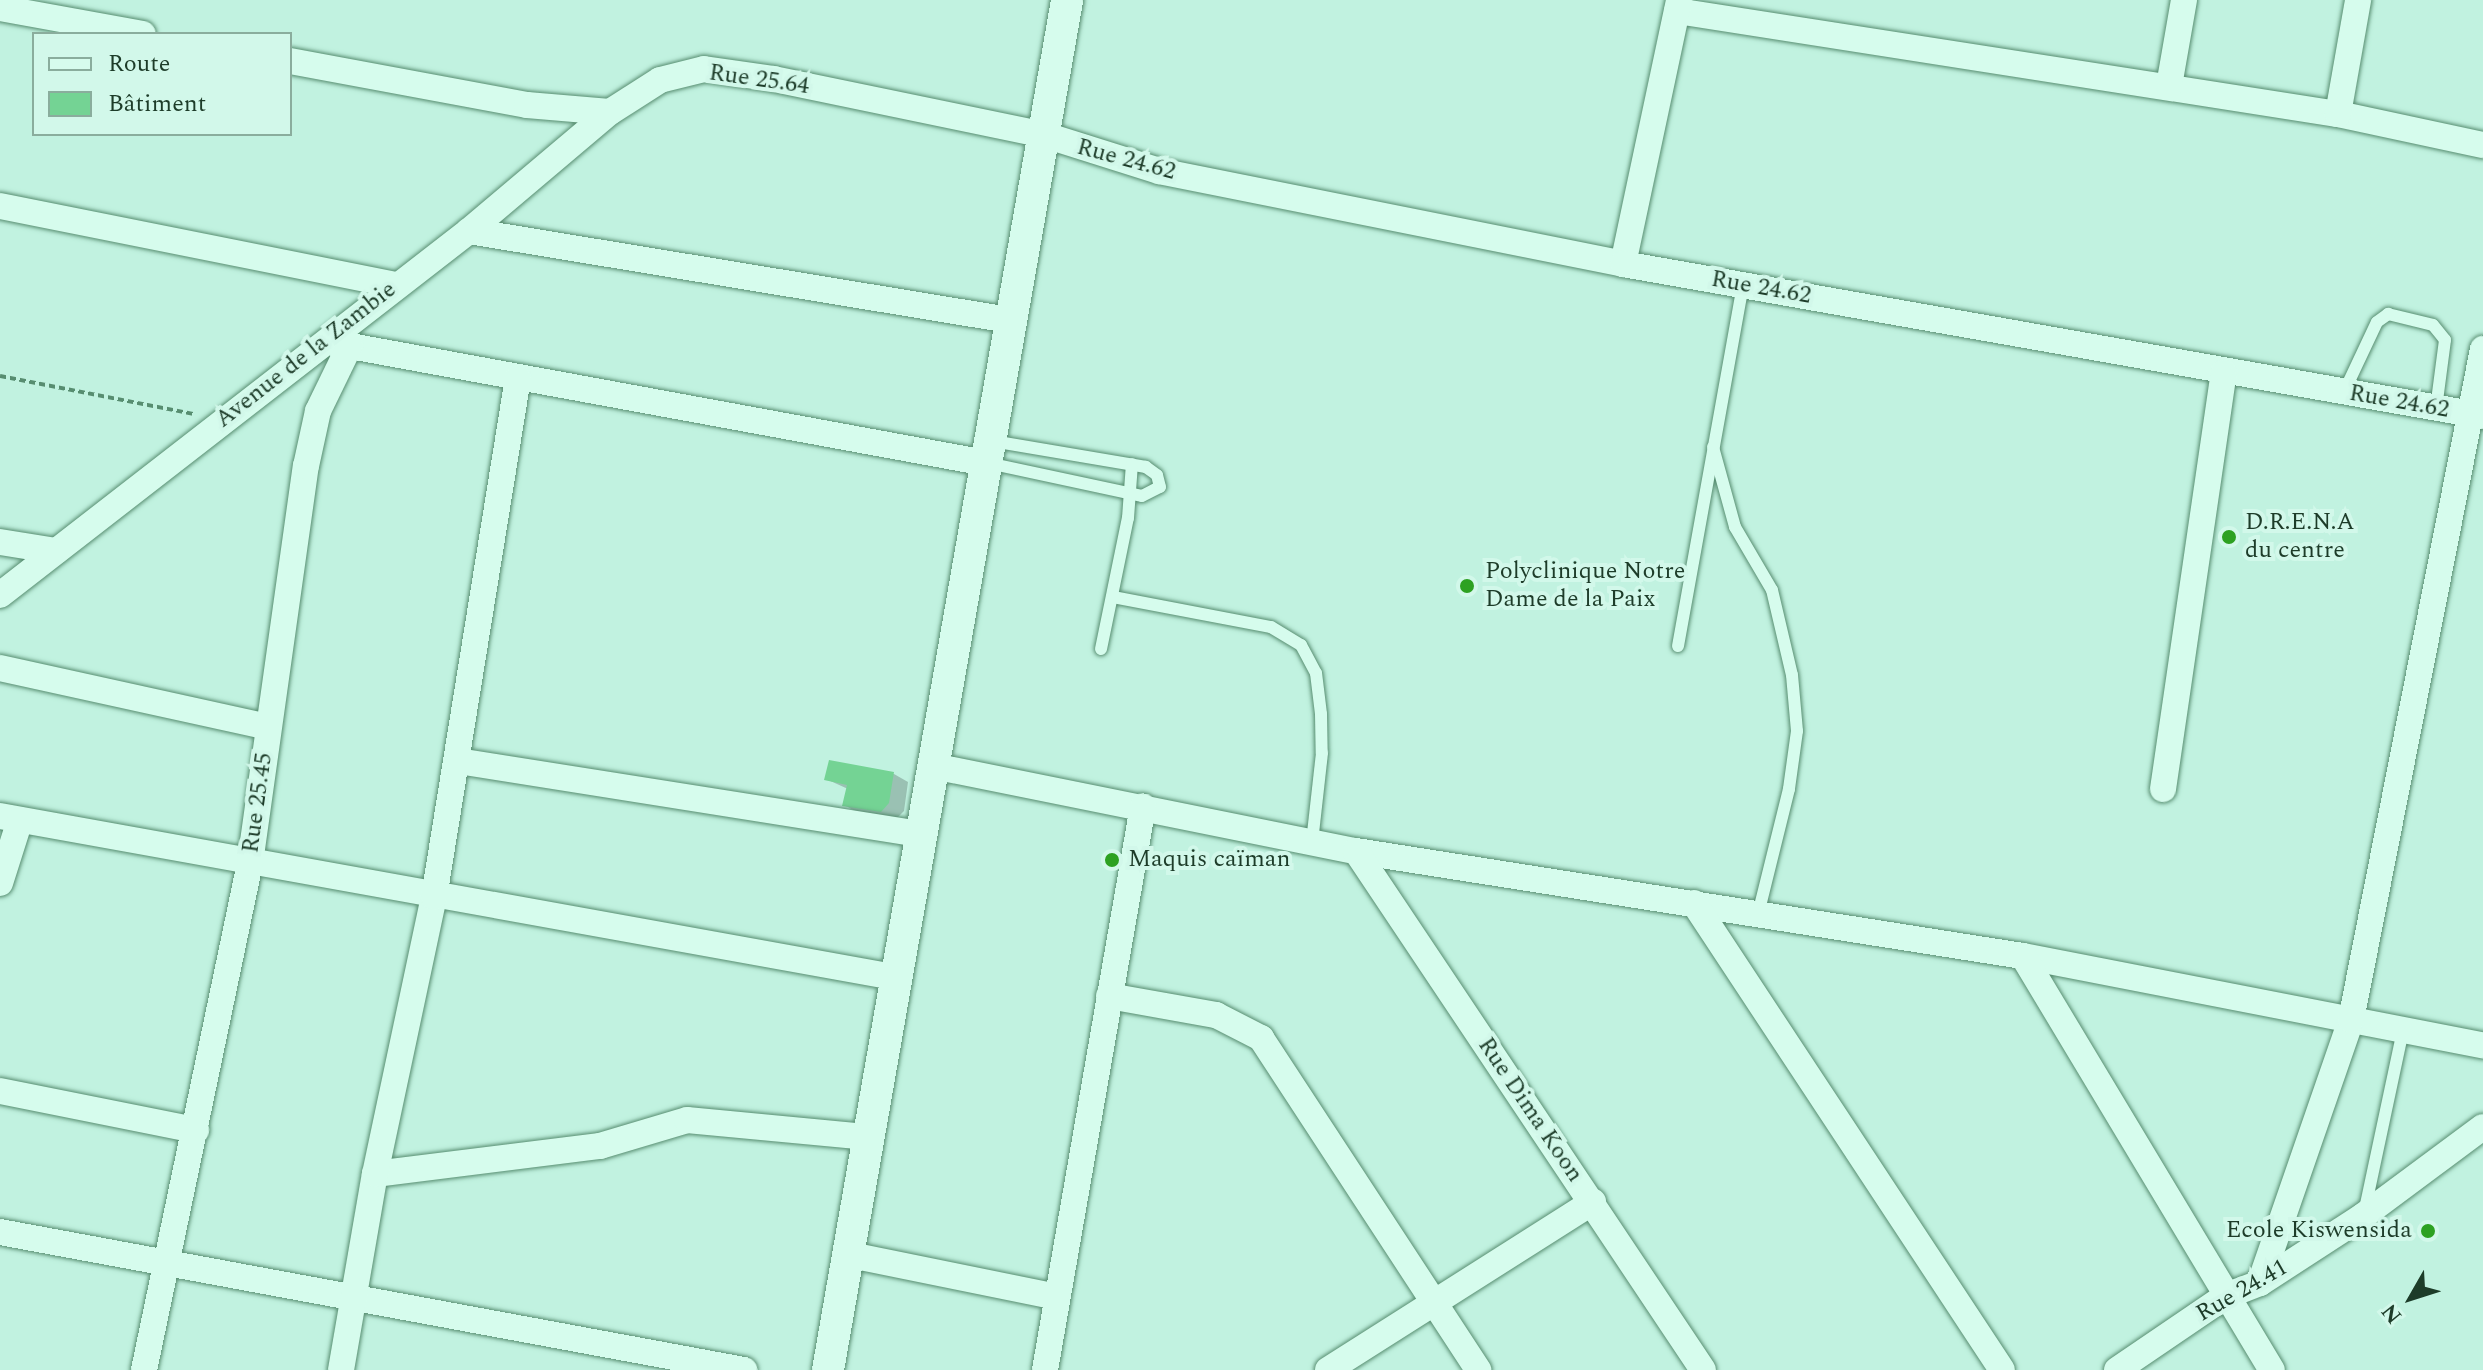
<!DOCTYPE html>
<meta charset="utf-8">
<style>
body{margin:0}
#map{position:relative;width:2483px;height:1370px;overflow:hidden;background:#c1f2e0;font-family:Spectral,serif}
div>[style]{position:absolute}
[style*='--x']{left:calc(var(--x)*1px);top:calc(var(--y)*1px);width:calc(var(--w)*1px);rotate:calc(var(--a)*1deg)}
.shadow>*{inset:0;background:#0003}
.building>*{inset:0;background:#74d394}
.path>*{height:4px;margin-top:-2px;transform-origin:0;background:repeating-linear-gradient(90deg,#578d70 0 6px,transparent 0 10px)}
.roads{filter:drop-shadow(0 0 2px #578d70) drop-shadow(0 0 2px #578d70)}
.service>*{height:12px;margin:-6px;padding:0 6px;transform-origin:6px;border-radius:6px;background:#d6fced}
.minor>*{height:26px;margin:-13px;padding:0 13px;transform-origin:13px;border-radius:13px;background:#d6fced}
.tertiary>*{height:32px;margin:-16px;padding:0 16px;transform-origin:16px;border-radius:16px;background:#d6fced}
.dots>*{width:22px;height:22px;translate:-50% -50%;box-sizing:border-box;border:4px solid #d2f8ea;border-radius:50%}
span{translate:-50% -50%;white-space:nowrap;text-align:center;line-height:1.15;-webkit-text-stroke:8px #d2f8ea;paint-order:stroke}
.street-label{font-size:24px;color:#1d3c29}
.poi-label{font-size:24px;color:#1d3c29}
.left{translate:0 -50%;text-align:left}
.right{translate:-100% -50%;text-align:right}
.legend{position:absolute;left:32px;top:32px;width:260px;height:104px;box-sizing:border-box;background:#d2f8ea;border:2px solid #8aad9d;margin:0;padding:10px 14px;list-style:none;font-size:24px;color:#1d3c29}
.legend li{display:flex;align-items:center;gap:16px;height:40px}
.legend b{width:40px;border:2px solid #8aad9d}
.north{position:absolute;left:2371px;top:1258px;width:80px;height:80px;-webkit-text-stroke:6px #d2f8ea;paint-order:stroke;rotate:231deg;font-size:22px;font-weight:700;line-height:32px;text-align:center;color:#1d3c29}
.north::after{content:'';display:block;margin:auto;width:28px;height:36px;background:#1d3c29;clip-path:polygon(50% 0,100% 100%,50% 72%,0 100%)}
</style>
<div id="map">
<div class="shadow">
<div style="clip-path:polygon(894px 774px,908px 782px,904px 811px,896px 819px,859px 813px,844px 805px,848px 789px,826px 779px)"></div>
</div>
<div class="building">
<div style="clip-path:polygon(829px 760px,894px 772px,889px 803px,881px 812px,842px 806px,847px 785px,824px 780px)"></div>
</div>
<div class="path">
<div style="--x:0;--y:376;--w:198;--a:11.1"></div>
</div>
<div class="roads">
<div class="service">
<div style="--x:2344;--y:392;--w:77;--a:-64.8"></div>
<div style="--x:2377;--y:322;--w:14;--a:-36"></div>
<div style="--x:2388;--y:314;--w:46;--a:13.7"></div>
<div style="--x:2433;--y:325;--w:19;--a:51"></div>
<div style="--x:2445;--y:340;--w:69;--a:97.5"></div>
<div style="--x:1713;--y:447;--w:83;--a:74.6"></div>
<div style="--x:1735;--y:527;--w:73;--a:59.6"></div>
<div style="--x:1772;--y:590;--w:87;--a:76.8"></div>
<div style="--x:1792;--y:675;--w:56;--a:84.9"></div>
<div style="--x:1797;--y:731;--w:59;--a:97.9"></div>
<div style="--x:1789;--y:789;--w:129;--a:103.9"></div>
<div style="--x:988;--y:463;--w:157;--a:12.1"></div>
<div style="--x:1142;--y:496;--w:20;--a:-27"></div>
<div style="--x:1160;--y:487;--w:12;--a:-104"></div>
<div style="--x:1157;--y:475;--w:14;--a:-144"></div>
<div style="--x:1146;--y:467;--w:156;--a:-170.4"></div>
<div style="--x:1113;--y:597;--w:161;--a:10.8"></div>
<div style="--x:1271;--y:627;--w:35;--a:31"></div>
<div style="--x:1301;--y:645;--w:32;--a:62"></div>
<div style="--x:1316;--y:673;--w:41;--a:83"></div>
<div style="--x:1321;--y:714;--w:39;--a:89"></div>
<div style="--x:1322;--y:753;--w:90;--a:96.4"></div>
<div style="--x:1678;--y:646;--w:368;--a:-79.8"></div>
<div style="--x:1101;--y:649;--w:134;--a:-78.4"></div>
<div style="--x:1128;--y:518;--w:54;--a:-85.8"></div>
<div style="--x:2365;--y:1209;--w:183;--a:-78"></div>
</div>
<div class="minor">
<div style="--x:0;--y:8;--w:145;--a:10.3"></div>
<div style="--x:1677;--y:11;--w:669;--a:8.86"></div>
<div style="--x:2338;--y:114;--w:148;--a:12.1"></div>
<div style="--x:290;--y:61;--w:241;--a:10.5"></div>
<div style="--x:527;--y:105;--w:83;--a:4.8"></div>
<div style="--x:2169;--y:86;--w:87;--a:-80.1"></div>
<div style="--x:2338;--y:114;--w:116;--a:-80"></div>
<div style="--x:0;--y:206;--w:402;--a:11.3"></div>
<div style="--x:469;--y:231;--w:547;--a:9.36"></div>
<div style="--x:1623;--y:264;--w:270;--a:-78"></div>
<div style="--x:334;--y:343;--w:663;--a:10.43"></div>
<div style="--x:0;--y:542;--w:57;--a:9.1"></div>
<div style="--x:0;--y:595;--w:594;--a:-37.82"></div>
<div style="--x:469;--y:231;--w:185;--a:-40.2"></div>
<div style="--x:610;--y:112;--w:59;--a:-32.6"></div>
<div style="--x:660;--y:80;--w:45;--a:-14"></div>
<div style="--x:704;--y:69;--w:71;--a:8.1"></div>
<div style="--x:774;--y:79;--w:277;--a:11.7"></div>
<div style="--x:1045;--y:135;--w:120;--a:17.5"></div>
<div style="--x:1159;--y:171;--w:473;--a:11.3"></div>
<div style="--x:1623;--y:264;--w:873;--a:10.02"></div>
<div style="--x:0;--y:668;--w:274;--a:12.4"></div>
<div style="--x:458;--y:761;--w:468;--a:9"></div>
<div style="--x:933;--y:766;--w:431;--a:11.4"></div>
<div style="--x:1356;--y:851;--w:675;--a:8.95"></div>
<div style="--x:2023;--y:956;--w:469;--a:11"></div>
<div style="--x:2163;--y:789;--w:421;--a:-81.7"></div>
<div style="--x:0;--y:816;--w:908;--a:10.21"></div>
<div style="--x:1356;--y:851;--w:624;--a:56.23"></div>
<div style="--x:0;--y:883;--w:66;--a:-72.4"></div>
<div style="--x:1694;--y:903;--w:559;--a:56.59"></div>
<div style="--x:2023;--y:956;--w:483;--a:59"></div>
<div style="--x:1109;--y:996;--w:109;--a:10.1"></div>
<div style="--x:1216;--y:1015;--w:51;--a:27.1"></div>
<div style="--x:1261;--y:1038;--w:397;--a:56.8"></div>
<div style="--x:0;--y:1091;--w:200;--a:11.3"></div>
<div style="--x:375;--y:1174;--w:227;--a:-7.1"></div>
<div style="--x:600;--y:1146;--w:91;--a:-16.6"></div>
<div style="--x:687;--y:1120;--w:182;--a:5.4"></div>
<div style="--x:0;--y:1232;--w:757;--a:10.51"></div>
<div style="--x:851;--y:1255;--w:210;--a:11.5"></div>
<div style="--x:2260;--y:1283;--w:278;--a:-70.9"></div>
<div style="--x:2351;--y:1020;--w:684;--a:-78.87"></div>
<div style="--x:144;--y:1370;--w:518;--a:-78.19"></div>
<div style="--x:250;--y:863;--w:401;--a:-82"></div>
<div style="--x:306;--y:466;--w:56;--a:-77.7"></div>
<div style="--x:318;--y:411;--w:73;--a:-64.1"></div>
<div style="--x:341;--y:1370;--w:199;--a:-80.2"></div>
<div style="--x:375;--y:1174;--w:283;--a:-78"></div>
<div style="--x:434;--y:897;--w:526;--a:-80.81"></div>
<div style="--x:1045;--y:1370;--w:572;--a:-80.14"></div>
<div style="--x:1328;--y:1370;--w:314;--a:-32.4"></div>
<div style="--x:2117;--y:1370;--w:132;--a:-34.2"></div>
<div style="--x:2226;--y:1296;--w:36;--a:-21"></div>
<div style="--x:2260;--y:1283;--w:123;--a:-33"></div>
<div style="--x:2363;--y:1216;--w:149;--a:-36.6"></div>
</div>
<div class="tertiary">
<div style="--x:828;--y:1370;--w:1391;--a:-80.1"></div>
</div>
</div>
<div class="dots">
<div style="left:2229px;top:537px;background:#2da122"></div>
<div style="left:1467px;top:586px;background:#2da122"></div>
<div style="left:1112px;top:860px;background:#2da122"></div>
<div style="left:2428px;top:1231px;background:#2da122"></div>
</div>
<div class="street-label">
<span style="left:759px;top:80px;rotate:8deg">Rue 25.64</span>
<span style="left:1126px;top:160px;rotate:15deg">Rue 24.62</span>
<span style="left:1761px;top:288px;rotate:10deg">Rue 24.62</span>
<span style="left:306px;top:355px;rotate:-38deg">Avenue de la Zambie</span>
<span style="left:2399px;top:402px;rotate:10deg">Rue 24.62</span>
<span style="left:258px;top:803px;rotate:-82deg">Rue 25.45</span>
<span style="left:1530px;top:1110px;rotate:56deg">Rue Dima Koon</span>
<span style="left:2242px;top:1291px;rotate:-30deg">Rue 24.41</span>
</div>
<div class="poi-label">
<span class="left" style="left:2245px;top:537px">D.R.E.N.A<br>du centre</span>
<span class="left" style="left:1485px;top:586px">Polyclinique Notre<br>Dame de la Paix</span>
<span class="left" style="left:1128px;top:860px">Maquis caïman</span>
<span class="right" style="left:2412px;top:1231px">Ecole Kiswensida</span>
</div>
<ul class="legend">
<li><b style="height:10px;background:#d6fced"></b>Route</li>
<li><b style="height:22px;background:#74d394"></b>Bâtiment</li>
</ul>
<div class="north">N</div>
</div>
